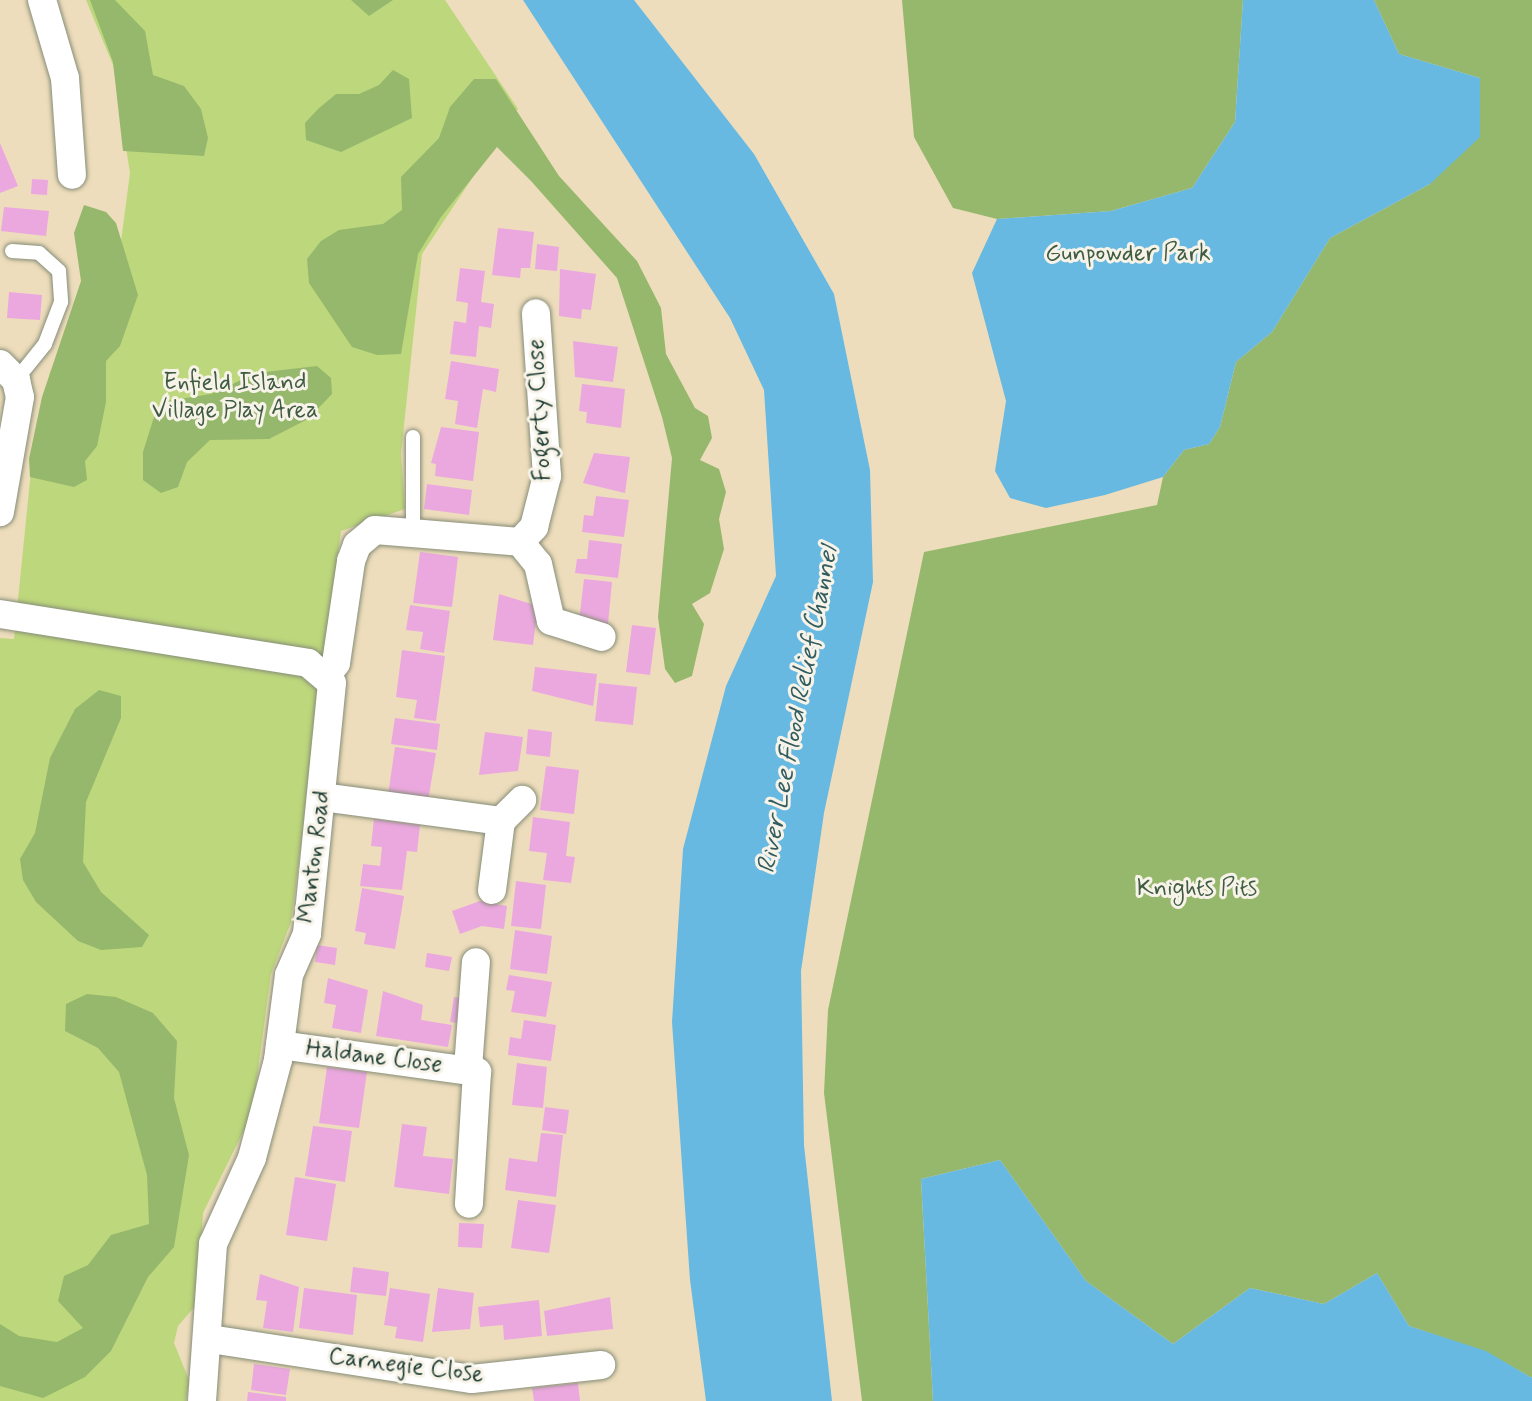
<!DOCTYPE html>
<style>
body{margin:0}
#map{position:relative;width:1532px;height:1401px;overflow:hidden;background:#eeddbc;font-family:Mynerve,sans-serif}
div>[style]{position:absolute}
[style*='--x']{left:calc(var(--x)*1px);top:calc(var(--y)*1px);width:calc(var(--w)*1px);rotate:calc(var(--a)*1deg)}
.green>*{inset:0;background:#bdd77c}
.forest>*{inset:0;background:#96b86c}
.water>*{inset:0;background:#67b9e2}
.building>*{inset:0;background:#eba8df}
.roads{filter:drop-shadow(0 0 2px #868d78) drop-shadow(0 0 2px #868d78)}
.lane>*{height:14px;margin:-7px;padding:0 7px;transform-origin:7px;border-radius:7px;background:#fff}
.street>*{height:28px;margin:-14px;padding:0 14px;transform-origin:14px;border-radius:14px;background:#fff}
span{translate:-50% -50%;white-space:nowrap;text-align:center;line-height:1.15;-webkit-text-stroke:6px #f7f3e8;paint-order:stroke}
.park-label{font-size:24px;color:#3f5c42}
.street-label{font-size:24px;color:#1f3d34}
.water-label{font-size:26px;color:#315c60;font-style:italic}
</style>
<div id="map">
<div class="green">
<div style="clip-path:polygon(86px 0,445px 0,518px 109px,422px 254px,401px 454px,405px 509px,341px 531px,291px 922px,271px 974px,252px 1114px,203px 1213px,197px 1304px,178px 1326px,174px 1343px,189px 1380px,186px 1401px,0 1401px,0 638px,14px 639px,32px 461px,50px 372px,119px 257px,130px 173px,113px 65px)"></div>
</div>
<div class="forest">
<div style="clip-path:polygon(90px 0,115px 0,145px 31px,153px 75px,184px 86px,201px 109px,208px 138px,204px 156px,123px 151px,113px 62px)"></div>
<div style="clip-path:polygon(351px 0,393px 0,369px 16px)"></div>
<div style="clip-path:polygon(902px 0,1243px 0,1235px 122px,1192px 188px,1111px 211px,997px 219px,953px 208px,914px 137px)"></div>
<div style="clip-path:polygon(1374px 0,1532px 0,1532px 1378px,1486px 1352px,1409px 1326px,1377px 1273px,1324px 1304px,1250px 1288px,1173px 1344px,1086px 1281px,1000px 1160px,921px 1179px,933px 1401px,862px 1401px,824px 1093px,828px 1010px,924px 552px,1157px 505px,1163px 477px,1184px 450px,1209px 444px,1220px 427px,1236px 362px,1272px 332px,1330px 238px,1430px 184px,1480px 78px,1399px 54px)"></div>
<div style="clip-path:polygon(393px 70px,409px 79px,412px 118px,341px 152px,306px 140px,305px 123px,318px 109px,336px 94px,359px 94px,379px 85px)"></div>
<div style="clip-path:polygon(474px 79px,496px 79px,559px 176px,637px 261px,661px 308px,666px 354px,695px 408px,708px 416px,712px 438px,700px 460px,719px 469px,726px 492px,719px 519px,724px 549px,710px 593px,692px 604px,704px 624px,692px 676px,675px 683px,665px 669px,658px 617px,672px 458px,662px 417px,617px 278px,531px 181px,497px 147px,441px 217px,418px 254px,401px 354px,377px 355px,352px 347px,309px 283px,307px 259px,321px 241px,339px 230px,383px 224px,402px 210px,401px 177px,439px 138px,450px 107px)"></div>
<div style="clip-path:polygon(84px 205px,106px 212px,116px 223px,138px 295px,120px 346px,106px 361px,106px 402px,97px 446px,85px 461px,87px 480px,74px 487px,30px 477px,29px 459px,42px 397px,81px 281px,74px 233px)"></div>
<div style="clip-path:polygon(317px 366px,331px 378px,332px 394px,308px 419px,269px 439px,210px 440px,187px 462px,178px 487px,161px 493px,143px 480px,143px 452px,154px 417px,167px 401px,211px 394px,256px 373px)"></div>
<div style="clip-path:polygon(99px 690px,121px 696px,121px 718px,86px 802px,83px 862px,101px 892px,149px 935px,142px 947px,101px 950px,78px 941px,36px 902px,23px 880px,20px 859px,35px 833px,50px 758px,75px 709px)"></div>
<div style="clip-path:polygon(87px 994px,116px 997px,153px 1013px,177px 1041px,174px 1098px,189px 1155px,174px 1247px,148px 1277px,111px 1351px,85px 1377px,43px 1398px,0 1386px,0 1324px,19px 1336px,57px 1342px,83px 1328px,58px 1301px,64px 1276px,88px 1265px,111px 1235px,149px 1224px,147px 1175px,119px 1072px,98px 1048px,65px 1031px,66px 1004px)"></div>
</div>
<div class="water">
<div style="clip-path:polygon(523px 0,634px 0,754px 154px,834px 294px,870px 470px,873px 582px,824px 813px,801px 971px,804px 1145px,832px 1401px,706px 1401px,690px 1280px,672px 1022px,683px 849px,726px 686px,776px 576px,764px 390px,730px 318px)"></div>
<div style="clip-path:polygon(1243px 0,1374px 0,1399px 54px,1480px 78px,1480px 137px,1430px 184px,1330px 238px,1272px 332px,1236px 362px,1220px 427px,1209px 444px,1184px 450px,1163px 477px,1105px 495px,1046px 508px,1010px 498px,995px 471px,1006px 401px,972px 273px,997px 219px,1111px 211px,1192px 188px,1235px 122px)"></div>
<div style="clip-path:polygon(1000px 1160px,1086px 1281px,1173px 1344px,1250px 1288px,1324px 1304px,1377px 1273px,1409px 1326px,1486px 1351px,1532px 1378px,1532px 1401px,933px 1401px,921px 1179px)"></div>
</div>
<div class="building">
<div style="clip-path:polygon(0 143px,18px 186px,0 193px)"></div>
<div style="clip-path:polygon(32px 179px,48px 180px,47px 195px,31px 194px)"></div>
<div style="clip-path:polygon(4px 207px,49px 211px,46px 236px,1px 231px)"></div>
<div style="clip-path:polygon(498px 228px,534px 232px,530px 268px,521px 268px,520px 278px,492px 275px)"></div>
<div style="clip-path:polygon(537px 244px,559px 247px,557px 271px,535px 269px)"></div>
<div style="clip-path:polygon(460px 268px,485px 271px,481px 302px,494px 304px,491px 328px,479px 326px,476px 357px,450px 354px,454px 321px,466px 323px,468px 303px,456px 301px)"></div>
<div style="clip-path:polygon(560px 269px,596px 274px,591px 310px,582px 309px,581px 319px,559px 316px)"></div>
<div style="clip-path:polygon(9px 292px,42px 295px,40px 320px,7px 318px)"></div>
<div style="clip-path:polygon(573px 341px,618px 347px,613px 382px,575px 377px)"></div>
<div style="clip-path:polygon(451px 361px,499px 369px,496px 392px,483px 389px,477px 428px,455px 424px,458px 401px,445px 399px)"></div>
<div style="clip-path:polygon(582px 384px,625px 389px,621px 428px,586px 423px,587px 412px,579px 411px)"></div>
<div style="clip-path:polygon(441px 427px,479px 432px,473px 481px,435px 476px,436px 464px,431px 463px)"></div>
<div style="clip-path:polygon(594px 453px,630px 457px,625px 493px,583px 483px)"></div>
<div style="clip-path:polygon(427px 484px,472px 490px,469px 515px,424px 509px)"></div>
<div style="clip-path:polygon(596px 496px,629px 500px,624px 537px,582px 532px,584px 515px,593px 516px)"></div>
<div style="clip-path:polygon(589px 540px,622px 544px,618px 578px,575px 573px,577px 559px,587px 559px)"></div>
<div style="clip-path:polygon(420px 552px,458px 557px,452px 607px,413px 603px)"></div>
<div style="clip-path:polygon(584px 579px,612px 582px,608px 624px,579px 621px)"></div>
<div style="clip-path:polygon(499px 594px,538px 606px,533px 645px,493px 640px)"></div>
<div style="clip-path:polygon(410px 605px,450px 611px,444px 653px,420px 649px,423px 632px,406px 630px)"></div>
<div style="clip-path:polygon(632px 625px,656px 628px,650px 675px,626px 672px)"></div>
<div style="clip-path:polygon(402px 650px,445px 656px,436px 721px,414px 718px,417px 700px,396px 697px)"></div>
<div style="clip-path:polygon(535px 667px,597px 674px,593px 706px,532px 691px)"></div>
<div style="clip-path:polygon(599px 683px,637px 687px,633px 725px,595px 721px)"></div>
<div style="clip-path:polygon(395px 718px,440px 724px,437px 750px,391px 744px)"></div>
<div style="clip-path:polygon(528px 729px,552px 732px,550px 757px,526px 754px)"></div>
<div style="clip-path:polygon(485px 732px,523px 737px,518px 771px,479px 775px)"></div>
<div style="clip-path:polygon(395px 747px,436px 753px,428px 801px,388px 795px)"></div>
<div style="clip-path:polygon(546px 766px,579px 770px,574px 814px,540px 810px)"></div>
<div style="clip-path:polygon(533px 817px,570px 822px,566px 856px,575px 857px,571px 883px,543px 880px,547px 853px,529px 851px)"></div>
<div style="clip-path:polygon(374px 819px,420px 825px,417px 852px,407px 851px,402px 890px,360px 886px,363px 864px,380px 866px,382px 847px,371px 846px)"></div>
<div style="clip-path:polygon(516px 881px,546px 885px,541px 929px,511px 926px)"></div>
<div style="clip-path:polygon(362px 888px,404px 896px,395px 949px,364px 944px,366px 933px,355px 931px)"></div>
<div style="clip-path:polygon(480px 901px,507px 906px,504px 929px,482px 926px,460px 934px,452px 911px)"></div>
<div style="clip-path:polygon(515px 930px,552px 936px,547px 974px,510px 969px)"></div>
<div style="clip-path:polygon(317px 945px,337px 948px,335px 965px,315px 962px)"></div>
<div style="clip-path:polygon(427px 953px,452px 957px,449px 971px,425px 967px)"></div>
<div style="clip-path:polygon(509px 975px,552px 982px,546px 1017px,511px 1012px,515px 991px,506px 990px)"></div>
<div style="clip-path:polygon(328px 978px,368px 990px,361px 1033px,332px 1028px,336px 1005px,324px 1003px)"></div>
<div style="clip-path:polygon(383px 991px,423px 1005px,421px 1020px,452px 1025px,448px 1047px,376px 1036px)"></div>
<div style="clip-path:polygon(454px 997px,468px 999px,465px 1024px,450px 1022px)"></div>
<div style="clip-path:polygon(524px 1020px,556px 1025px,551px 1061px,508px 1055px,510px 1037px,521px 1039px)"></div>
<div style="clip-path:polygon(517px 1063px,547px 1067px,543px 1108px,512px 1105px)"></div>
<div style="clip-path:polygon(327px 1067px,367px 1072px,359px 1128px,319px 1123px)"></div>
<div style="clip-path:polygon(545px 1107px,569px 1110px,566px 1134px,542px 1130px)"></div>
<div style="clip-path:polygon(402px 1124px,427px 1127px,423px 1156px,453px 1159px,449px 1194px,394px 1187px)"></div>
<div style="clip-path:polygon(313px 1126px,352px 1131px,345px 1182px,305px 1176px)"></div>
<div style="clip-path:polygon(541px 1133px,563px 1135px,556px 1197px,505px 1190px,509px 1158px,537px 1162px)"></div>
<div style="clip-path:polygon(295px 1177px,336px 1184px,327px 1241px,286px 1235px)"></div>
<div style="clip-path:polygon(518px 1200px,556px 1205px,549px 1253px,511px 1248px)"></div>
<div style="clip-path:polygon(459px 1223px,484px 1224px,482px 1248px,458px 1247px)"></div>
<div style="clip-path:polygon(353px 1267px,389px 1272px,386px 1296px,350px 1292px)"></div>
<div style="clip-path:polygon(260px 1274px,299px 1287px,293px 1332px,263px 1328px,267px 1301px,256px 1300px)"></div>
<div style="clip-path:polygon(304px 1288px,357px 1295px,353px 1335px,299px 1328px)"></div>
<div style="clip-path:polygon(390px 1288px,430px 1294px,423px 1342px,395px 1338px,397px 1327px,384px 1325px)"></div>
<div style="clip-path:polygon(438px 1288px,474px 1293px,470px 1329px,432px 1332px)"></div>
<div style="clip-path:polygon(610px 1297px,613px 1329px,547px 1336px,544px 1311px)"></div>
<div style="clip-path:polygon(539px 1300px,542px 1336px,504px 1340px,503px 1325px,480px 1327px,478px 1307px)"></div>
<div style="clip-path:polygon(254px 1364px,290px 1369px,286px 1395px,251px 1390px)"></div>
<div style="clip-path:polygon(578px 1383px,580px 1401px,534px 1401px,532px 1388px)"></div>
<div style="clip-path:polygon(248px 1392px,286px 1397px,286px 1401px,247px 1401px)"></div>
</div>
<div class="roads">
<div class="lane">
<div style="--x:12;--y:251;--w:27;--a:4"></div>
<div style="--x:39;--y:253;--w:27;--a:42"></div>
<div style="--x:59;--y:271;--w:31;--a:86"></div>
<div style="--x:61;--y:302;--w:45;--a:110.9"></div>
<div style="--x:45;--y:344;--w:46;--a:128.9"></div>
<div style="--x:413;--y:437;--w:92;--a:90"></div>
</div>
<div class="street">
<div style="--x:42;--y:0;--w:81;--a:73.6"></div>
<div style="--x:65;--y:78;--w:97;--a:85.9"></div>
<div style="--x:0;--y:364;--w:23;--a:45"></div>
<div style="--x:16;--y:380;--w:17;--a:77"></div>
<div style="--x:20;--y:397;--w:117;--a:99.9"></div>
<div style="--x:520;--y:542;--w:28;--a:51"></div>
<div style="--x:538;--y:564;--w:58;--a:77.2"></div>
<div style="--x:551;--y:621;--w:53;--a:17.4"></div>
<div style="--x:0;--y:614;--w:312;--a:9"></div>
<div style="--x:308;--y:663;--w:31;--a:40"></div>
<div style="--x:332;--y:683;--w:252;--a:95.7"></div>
<div style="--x:307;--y:934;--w:45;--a:113.7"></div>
<div style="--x:289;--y:975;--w:86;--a:97.4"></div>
<div style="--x:278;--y:1060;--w:101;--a:104.9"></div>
<div style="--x:252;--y:1158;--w:94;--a:114.4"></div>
<div style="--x:213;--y:1244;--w:157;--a:94"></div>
<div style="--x:327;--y:675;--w:15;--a:-53"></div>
<div style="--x:336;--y:663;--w:103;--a:-81.6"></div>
<div style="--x:351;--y:561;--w:17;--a:-69"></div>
<div style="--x:357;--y:545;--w:23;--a:-40"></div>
<div style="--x:375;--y:530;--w:145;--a:4.7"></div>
<div style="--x:520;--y:542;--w:21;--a:-47"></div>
<div style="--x:534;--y:527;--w:53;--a:-75.7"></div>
<div style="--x:547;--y:476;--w:163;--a:-93.9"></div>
<div style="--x:322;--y:797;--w:181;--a:7.6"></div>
<div style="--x:492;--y:890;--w:70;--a:-82.6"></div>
<div style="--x:501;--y:821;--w:30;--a:-45"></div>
<div style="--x:280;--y:1045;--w:199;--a:7.8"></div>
<div style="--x:477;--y:1072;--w:132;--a:93.5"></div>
<div style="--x:468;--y:1068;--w:106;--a:-85.7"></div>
<div style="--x:210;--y:1339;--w:265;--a:8.7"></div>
<div style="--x:472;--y:1379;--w:130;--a:-6.2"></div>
</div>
</div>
<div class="park-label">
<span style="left:1128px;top:254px">Gunpowder Park</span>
<span style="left:235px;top:397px">Enfield Island<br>Village Play Area</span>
<span style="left:1197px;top:889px">Knights Pits</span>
</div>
<div class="street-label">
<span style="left:540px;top:410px;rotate:-93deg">Fogerty Close</span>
<span style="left:315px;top:857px;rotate:-83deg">Manton Road</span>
<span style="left:374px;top:1057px;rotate:7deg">Haldane Close</span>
<span style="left:406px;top:1366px;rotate:7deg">Carnegie Close</span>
</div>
<div class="water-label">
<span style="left:799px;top:710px;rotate:-79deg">River Lee Flood Relief Channel</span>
</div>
</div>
